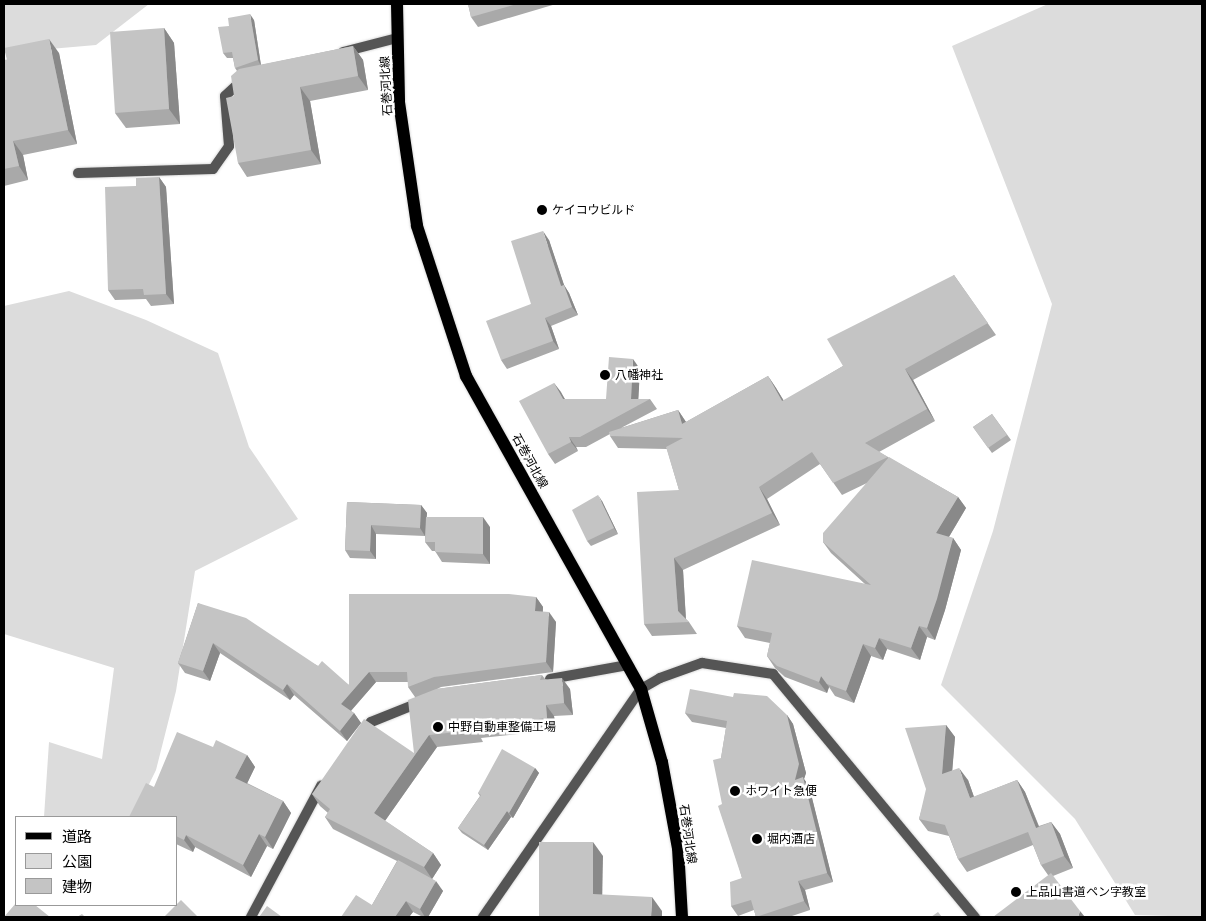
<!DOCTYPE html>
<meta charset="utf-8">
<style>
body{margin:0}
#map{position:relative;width:1206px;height:921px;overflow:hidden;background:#fff;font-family:Commissioner,"Noto Sans JP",sans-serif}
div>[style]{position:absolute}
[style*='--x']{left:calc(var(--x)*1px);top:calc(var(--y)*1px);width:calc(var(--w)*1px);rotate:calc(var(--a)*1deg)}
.green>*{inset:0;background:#dcdcdc}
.roads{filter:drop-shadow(0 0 1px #dbdbdb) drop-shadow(0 0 1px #dbdbdb)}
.minor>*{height:10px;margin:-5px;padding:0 5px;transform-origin:5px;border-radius:5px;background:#555}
.tertiary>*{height:10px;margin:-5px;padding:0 5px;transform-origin:5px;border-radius:5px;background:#555}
.primary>*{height:12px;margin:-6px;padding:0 6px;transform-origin:6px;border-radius:6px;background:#000}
.wall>*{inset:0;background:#a9a9a9}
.shaded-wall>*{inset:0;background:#898989}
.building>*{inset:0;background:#c4c4c4}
.dots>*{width:14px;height:14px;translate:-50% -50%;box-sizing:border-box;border:2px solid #fff;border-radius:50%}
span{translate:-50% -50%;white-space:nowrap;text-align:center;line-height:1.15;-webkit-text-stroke:5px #fff;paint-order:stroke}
.street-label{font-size:12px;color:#000}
.poi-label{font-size:12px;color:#000}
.left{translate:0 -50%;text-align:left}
.frame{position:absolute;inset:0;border:5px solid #000;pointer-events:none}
.legend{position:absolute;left:15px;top:816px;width:162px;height:90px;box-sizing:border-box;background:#fff;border:1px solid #999;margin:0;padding:6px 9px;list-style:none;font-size:15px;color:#000}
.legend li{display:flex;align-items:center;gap:10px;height:25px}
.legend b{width:25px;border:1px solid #999}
</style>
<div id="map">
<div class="green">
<div style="clip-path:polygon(4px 4px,149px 4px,96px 45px,4px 53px)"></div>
<div style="clip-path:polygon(1048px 4px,1202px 4px,1202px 917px,1135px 915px,1075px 819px,941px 685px,993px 531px,1052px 304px,952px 46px)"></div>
<div style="clip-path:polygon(69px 291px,146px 320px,218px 353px,249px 447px,298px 519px,195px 571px,176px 691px,156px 770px,133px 817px,44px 817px,49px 742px,102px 759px,114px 668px,4px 634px,4px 306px)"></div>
</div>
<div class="roads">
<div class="minor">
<div style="--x:343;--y:52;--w:56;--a:-14.5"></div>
<div style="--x:78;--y:173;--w:135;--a:-1.7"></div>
<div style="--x:213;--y:169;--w:28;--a:-55"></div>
<div style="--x:229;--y:146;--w:50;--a:-94.6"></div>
<div style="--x:225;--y:96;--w:23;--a:-43"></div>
<div style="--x:550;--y:679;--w:79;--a:-10.2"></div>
<div style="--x:641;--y:689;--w:22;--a:-30"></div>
<div style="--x:660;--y:678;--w:45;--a:-19.7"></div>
<div style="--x:702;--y:663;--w:72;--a:8.8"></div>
<div style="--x:773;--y:674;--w:316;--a:50.3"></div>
<div style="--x:362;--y:733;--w:14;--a:-51"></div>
<div style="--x:371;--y:722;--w:54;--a:-21.8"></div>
<div style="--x:251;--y:917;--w:149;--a:-61.9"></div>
</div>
<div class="tertiary">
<div style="--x:483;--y:917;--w:277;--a:-55.3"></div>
</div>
<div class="primary">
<div style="--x:397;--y:4;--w:98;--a:88.8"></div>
<div style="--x:399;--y:102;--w:125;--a:81.7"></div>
<div style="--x:417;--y:226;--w:158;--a:71.9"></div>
<div style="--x:466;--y:376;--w:359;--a:60.8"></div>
<div style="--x:641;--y:689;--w:76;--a:74"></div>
<div style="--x:662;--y:762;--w:87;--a:79.5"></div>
<div style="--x:678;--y:848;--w:69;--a:86.7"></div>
</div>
</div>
<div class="wall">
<div style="clip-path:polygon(468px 4px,556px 4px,478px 27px,471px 17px)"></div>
<div style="clip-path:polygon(254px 20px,261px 65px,353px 46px,363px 60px,368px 90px,310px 101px,321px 164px,247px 177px,238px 163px,234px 96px,237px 71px,235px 68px,233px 58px,227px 58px,223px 53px,229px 26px)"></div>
<div style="clip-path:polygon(164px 28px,174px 43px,180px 124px,126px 128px,115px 113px)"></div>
<div style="clip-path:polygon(59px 53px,77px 144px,23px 155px,28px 180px,4px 186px,4px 60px)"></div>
<div style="clip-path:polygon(159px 177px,166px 187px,174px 304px,151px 306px,146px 299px,115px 300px,108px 290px,136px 186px)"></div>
<div style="clip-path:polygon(549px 240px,564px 285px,569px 293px,578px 315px,551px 326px,559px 349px,507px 369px,501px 360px,531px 304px)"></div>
<div style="clip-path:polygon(954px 275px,996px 335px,913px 380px,935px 421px,879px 452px,958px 497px,966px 508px,949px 537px,953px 538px,961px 550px,945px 610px,935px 640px,927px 637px,920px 660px,887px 649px,883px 660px,871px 656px,854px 703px,835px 696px,829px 687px,827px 693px,785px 677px,775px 668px,767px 656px,770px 643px,745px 638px,737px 626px,865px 584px,831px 553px,823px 542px,867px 483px,842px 495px,820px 464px,767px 499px,780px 525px,683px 570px,686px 619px,689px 622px,697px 634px,652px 636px,644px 624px,679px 490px,667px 449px,618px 448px,610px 436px,610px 434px,586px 447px,576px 447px,578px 451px,555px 464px,548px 454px,554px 383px,565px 399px,606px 399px,640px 369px,638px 399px,650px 399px,657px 409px,621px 428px,678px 410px,686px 422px,768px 376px,776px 388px,784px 401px,843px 366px)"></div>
<div style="clip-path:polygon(992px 414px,1011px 440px,992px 453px,973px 427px)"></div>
<div style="clip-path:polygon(602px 501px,618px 534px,591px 546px,587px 541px)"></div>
<div style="clip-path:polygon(347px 502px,421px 505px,427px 513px,426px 522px,490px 527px,490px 564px,442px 562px,435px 551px,432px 551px,425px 542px,425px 536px,376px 534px,376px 559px,350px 558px,345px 550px)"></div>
<div style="clip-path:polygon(349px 594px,536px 597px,543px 607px,543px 612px,556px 622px,553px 672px,441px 687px,437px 689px,542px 675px,545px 679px,570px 689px,573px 715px,554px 716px,556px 730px,481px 738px,483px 742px,437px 747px,385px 821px,433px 853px,441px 865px,432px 879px,443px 891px,428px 917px,423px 917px,413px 912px,409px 917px,341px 917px,372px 905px,397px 861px,333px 829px,325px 817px,328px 813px,320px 806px,312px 794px,414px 753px,415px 697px,408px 687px,408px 682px,376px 682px,351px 711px,354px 713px,361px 723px,347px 741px,294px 695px,290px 700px,220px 653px,210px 681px,185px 673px,178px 663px,198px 603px,318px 666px,349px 685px)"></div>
<div style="clip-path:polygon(685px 713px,787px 715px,793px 724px,806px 773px,804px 779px,809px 786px,833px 882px,805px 890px,810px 910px,789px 917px,756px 917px,754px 910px,738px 916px,731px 906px,742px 878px,722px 804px,721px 758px,726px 728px,692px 722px)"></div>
<div style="clip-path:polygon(946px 725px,955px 737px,952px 771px,968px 780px,974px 797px,1017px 780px,1025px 792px,1039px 826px,1051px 822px,1060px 834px,1073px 868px,1053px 876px,1048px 875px,1041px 865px,1033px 845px,967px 872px,958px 859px,949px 836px,928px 831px,919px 819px)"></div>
<div style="clip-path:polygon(247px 755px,255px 767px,247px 783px,283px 801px,291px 813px,273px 849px,267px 846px,251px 877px,195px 847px,193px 852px,176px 844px,176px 817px,154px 787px)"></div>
<div style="clip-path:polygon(535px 768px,539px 773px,513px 818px,511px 817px,488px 850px,462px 833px,458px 828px,480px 796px,478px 793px)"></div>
</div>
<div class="shaded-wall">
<div style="clip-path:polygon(250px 14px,254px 20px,261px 66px,258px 60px)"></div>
<div style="clip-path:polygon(164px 28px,174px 43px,180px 124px,169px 109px)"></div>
<div style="clip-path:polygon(49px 39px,59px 53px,77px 144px,68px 130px)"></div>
<div style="clip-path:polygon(353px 46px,363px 60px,368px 90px,358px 76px)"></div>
<div style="clip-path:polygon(300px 87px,310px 101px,321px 164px,311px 150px)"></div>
<div style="clip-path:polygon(13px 141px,23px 155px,28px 180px,19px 166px)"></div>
<div style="clip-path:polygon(159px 177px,166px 187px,174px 304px,166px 294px)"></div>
<div style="clip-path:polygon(543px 231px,549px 240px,564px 285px,569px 293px,578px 315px,572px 307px,561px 286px)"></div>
<div style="clip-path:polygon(545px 318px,551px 326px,559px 349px,553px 341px)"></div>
<div style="clip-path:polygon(633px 359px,640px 369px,638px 406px,631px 399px)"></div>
<div style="clip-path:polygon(905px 369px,913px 380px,935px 421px,927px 409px)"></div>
<div style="clip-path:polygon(768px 376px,776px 388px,791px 413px,782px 401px)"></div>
<div style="clip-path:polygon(554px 383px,561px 392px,570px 409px,563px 399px)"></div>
<div style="clip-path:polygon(678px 410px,686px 422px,682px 424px)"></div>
<div style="clip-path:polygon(569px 437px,576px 447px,578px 451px,571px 442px)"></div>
<div style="clip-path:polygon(759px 487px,767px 499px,780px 525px,772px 513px)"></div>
<div style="clip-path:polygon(598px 495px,602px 501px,618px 534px,614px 528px)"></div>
<div style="clip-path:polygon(958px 497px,966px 508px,944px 545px,936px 533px)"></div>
<div style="clip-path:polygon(421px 505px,427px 513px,425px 536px,420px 528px)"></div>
<div style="clip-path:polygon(483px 517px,490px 527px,490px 564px,483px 554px)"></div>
<div style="clip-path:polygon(371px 525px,376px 534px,376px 559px,370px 551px)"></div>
<div style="clip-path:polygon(953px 538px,961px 550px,945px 610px,935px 640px,927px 628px)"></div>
<div style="clip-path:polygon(674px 558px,683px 570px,686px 622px,678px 611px)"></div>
<div style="clip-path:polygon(536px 597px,543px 607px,542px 621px,535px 611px)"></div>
<div style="clip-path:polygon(549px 612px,556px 622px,553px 672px,546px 662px)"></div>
<div style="clip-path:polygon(919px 626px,927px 637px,920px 660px,911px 648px)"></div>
<div style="clip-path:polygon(879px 638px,887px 649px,883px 660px,875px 648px)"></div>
<div style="clip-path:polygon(213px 643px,220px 653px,210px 681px,203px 671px)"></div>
<div style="clip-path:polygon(863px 644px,871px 656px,854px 703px,846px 691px)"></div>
<div style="clip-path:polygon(369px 672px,376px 682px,348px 714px,341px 704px)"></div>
<div style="clip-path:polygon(821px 676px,829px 687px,827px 693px,819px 682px)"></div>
<div style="clip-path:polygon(562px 678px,570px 689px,573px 715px,564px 703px)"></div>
<div style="clip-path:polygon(287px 684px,294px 695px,290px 700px,283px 690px)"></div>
<div style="clip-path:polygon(546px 705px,554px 716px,556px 730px,547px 718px)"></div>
<div style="clip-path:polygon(354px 713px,361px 723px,347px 741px,340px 731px)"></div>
<div style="clip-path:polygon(787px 715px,793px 724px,806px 773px,804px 779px,809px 786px,833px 882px,827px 873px,795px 780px)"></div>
<div style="clip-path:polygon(946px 725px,955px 737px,951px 786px,942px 774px)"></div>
<div style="clip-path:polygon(429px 735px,437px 747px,382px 825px,374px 813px)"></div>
<div style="clip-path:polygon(247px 755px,255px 767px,244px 790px,235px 778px)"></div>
<div style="clip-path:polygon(535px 768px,539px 773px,513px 818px,509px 813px)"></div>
<div style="clip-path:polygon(959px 768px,968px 780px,979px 811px,970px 798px)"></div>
<div style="clip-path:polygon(1017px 780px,1025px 792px,1044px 840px,1036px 828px)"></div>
<div style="clip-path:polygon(283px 801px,291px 813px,273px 849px,265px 837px)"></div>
<div style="clip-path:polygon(507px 811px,511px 817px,488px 850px,484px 845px)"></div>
<div style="clip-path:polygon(1051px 822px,1060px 834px,1073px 868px,1064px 856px)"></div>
<div style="clip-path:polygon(259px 834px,267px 846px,251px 877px,243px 865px)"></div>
<div style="clip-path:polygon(186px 835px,195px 847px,193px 852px,184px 840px)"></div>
<div style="clip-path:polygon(593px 842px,603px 856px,602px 908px,593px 894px)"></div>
<div style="clip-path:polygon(433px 853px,441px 865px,432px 879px,424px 867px)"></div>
<div style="clip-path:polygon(436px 881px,443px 891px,428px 917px,425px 917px,420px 909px)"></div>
<div style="clip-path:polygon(798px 881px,805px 890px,810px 910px,804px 901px)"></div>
<div style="clip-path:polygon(652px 897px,662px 911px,662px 917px,651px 917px)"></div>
<div style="clip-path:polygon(406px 901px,413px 912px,409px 917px,395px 917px)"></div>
<div style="clip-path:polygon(1080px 911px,1085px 917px,1078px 917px)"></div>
</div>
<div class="building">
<div style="clip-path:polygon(468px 4px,517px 4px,471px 17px)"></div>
<div style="clip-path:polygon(250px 14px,258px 60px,235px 68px,232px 52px,223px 53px,218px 27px,229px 26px,228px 18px)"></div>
<div style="clip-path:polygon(164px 28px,169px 109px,115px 113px,110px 32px)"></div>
<div style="clip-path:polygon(49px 39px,68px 130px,13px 141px,19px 166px,4px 169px,4px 60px,7px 60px,4px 48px)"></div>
<div style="clip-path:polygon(353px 46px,358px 76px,300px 87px,311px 150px,238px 163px,226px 98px,234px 96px,231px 76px,239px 69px)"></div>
<div style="clip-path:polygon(159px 177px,166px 294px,144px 295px,143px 289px,108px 290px,105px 187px,136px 186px,136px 178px)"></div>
<div style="clip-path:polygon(543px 231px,561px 286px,564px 285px,572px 307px,545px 318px,553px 341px,501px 360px,486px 321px,531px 304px,511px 241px)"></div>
<div style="clip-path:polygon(954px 275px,988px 323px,905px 369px,927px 409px,865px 443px,888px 457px,833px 483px,812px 452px,759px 487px,772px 513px,674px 558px,678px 611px,689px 622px,644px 624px,637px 492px,679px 490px,666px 447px,683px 438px,610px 436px,609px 432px,678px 410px,682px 424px,768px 376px,782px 401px,843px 366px,827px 339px)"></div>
<div style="clip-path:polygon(609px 357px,633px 359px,631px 399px,650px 399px,580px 437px,569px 437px,571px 442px,548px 454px,519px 401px,554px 383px,563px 399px,606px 399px)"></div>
<div style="clip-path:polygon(992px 414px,1007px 435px,988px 448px,973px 427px)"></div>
<div style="clip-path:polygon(889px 457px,958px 497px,936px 533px,953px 538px,937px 599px,927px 628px,919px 626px,911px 648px,879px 638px,875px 648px,863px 644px,846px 691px,827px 684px,821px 676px,819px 682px,777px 666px,767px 656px,772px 633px,737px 626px,752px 560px,871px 585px,823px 542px,823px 533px)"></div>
<div style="clip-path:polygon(598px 495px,614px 528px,587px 541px,572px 510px)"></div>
<div style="clip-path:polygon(347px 502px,421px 505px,420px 528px,371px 525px,370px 551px,345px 550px)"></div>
<div style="clip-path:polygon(426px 517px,483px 517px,483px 554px,435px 552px,435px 542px,425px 542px)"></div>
<div style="clip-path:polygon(349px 594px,509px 594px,536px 597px,535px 611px,549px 612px,546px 662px,434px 677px,408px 687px,407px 672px,369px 672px,341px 704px,354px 713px,340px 731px,287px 684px,283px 690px,213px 643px,203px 671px,178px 663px,198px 603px,246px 618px,318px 666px,322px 661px,349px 685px)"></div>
<div style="clip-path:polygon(542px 675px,540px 680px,562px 678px,564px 703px,546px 705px,547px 718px,469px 727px,475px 730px,429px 735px,374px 813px,433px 853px,424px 867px,325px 817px,330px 809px,312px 794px,364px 719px,414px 753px,408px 700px,436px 689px)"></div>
<div style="clip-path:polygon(690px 689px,733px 697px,734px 693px,767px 696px,787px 715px,799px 764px,795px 780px,803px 777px,827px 873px,798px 881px,804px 901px,756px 917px,751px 900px,731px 906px,730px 882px,742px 878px,718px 806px,722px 804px,713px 760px,721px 758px,727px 721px,685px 713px)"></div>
<div style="clip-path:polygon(946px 725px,942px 774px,959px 768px,970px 798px,1017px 780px,1036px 828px,1051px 822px,1064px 856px,1041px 865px,1028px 832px,958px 859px,945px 825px,919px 819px,926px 789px,905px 728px)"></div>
<div style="clip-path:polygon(177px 732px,213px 747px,216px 740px,247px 755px,235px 778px,283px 801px,265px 837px,259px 834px,243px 865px,186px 835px,184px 840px,176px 836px,176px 817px,129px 817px,146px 783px,154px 787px)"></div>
<div style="clip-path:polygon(502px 749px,535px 768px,509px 813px,507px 811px,484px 845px,458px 828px,481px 795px,478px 793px)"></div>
<div style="clip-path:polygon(539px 842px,593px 842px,593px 894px,652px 897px,651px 917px,539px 917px)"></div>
<div style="clip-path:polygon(398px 860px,436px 881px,420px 909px,406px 901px,395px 917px,341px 917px,356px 895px,372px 905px)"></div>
<div style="clip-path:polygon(1051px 873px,1080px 911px,1078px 917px,993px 917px)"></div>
<div style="clip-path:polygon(181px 900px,198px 917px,164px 917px)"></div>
<div style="clip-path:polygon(16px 903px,16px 905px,35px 905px,50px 917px,4px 917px)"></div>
<div style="clip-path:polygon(267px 906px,282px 917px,259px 917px)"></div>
<div style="clip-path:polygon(938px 912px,942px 917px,931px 917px)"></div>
<div style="clip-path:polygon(82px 914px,85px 917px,77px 917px)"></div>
</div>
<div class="dots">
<div style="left:542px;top:210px;background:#000"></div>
<div style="left:605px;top:375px;background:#000"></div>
<div style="left:438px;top:727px;background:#000"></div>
<div style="left:735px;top:791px;background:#000"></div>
<div style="left:757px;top:839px;background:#000"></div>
<div style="left:1016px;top:892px;background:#000"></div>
</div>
<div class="street-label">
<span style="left:386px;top:86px;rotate:-93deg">石巻河北線</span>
<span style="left:530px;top:461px;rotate:61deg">石巻河北線</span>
<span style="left:688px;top:834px;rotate:82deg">石巻河北線</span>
</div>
<div class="poi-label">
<span class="left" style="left:552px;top:210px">ケイコウビルド</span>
<span class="left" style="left:615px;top:375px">八幡神社</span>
<span class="left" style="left:448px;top:727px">中野自動車整備工場</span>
<span class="left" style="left:745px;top:791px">ホワイト急便</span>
<span class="left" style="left:767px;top:839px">堀内酒店</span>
<span class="left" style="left:1026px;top:892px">上品山書道ペン字教室</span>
</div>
<div class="frame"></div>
<ul class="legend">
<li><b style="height:6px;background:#000"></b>道路</li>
<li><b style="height:14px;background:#dcdcdc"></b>公園</li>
<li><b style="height:14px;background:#c4c4c4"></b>建物</li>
</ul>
</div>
